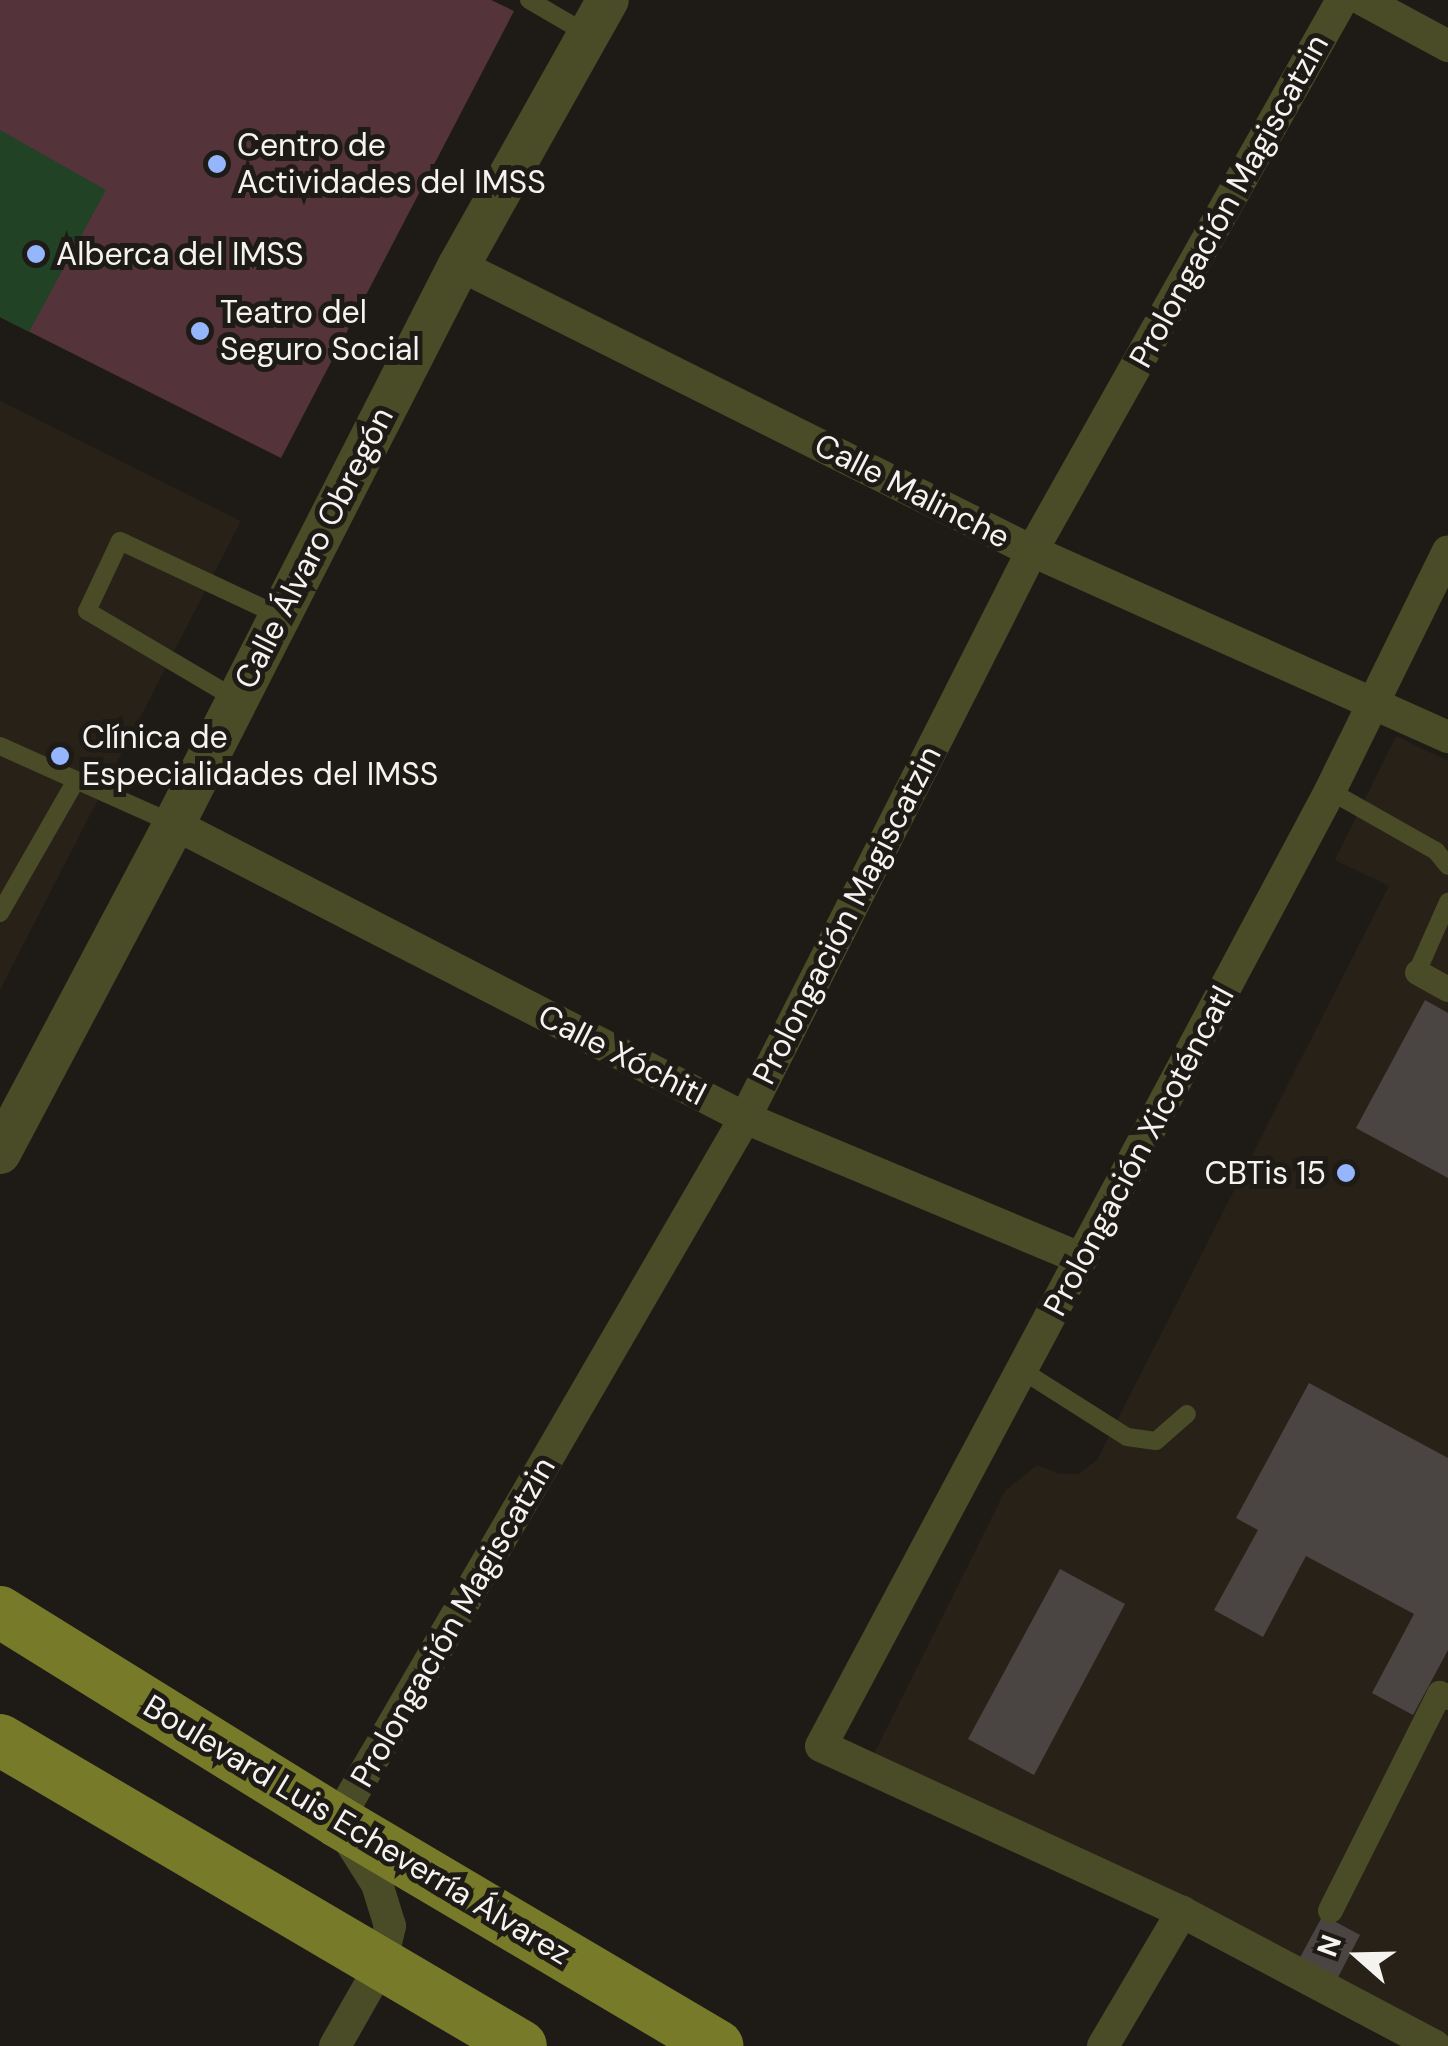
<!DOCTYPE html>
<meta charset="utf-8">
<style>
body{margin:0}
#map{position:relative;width:1448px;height:2046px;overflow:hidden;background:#1e1b17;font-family:"DM Sans",sans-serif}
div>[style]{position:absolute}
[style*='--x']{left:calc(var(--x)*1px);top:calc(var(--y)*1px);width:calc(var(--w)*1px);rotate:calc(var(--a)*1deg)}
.built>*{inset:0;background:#282118}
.green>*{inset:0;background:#54343a}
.water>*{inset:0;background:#214225}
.building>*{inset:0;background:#4a4543}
.service>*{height:18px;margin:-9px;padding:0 9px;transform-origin:9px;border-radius:9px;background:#494c27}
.pedestrian>*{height:25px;margin:-12.5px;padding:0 12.5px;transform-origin:12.5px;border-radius:12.5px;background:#494c27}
.minor>*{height:32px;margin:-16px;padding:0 16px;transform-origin:16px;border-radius:16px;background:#494c27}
.tertiary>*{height:42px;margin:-21px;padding:0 21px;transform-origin:21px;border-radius:21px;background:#494c27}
.primary>*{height:52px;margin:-26px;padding:0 26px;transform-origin:26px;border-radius:26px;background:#777b29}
.dots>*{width:28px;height:28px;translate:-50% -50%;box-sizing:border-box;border:5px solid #1e1b17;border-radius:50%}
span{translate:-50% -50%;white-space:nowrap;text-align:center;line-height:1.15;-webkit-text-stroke:10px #1e1b17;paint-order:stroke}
.poi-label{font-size:32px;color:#f5f3f0}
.left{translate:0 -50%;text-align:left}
.right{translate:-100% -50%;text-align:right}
.street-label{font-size:32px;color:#f5f3f0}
.north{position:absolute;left:1308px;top:1906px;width:100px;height:100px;-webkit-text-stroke:8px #1e1b17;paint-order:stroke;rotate:290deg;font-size:28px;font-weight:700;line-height:40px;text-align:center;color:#f5f3f0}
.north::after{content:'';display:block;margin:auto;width:35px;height:45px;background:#f5f3f0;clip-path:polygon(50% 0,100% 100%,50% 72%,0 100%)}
</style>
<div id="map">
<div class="built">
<div style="clip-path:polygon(0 401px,241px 521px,0 990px)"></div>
<div style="clip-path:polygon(1396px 736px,1448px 761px,1448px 2046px,874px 1754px,1005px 1491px,1037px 1465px,1059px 1474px,1079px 1474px,1097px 1460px,1389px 886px,1335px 860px)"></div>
</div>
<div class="green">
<div style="clip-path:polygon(0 0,491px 0,514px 11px,281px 458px,0 317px)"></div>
</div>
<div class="water">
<div style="clip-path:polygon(0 130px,106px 190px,29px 332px,0 317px)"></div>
</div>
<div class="building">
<div style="clip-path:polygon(1425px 1000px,1448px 1013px,1448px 1178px,1356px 1128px)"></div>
<div style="clip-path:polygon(1309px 1383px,1448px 1458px,1448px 1650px,1413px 1715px,1372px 1693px,1414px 1614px,1306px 1556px,1263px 1637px,1214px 1610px,1258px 1530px,1236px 1518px)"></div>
<div style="clip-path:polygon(1060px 1569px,1125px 1604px,1034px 1775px,968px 1739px)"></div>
<div style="clip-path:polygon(1323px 1915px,1360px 1935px,1335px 1983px,1297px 1963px)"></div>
</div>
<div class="service">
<div style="--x:529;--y:0;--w:69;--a:30.3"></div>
<div style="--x:236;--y:699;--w:173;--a:-149.4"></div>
<div style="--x:87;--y:611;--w:77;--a:-64.8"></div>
<div style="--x:120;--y:541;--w:177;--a:25.1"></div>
<div style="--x:0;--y:746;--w:191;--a:24.1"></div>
<div style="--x:1330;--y:791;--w:122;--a:29.5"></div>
<div style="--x:1436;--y:851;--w:19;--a:51"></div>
<div style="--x:0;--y:913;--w:151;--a:-60.2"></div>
<div style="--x:1417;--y:972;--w:77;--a:-66.1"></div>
<div style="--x:1023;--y:1371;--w:123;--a:32.4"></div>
<div style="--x:1127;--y:1437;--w:29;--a:8"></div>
<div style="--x:1156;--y:1441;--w:41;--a:-41.1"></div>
</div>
<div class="pedestrian">
<div style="--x:1417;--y:972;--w:35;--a:29"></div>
<div style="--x:1330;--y:1910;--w:243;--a:-63.3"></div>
<div style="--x:1439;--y:1693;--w:10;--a:24"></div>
</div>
<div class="minor">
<div style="--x:1363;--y:0;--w:97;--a:28.4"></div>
<div style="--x:459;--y:265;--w:640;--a:26.53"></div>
<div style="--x:1032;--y:551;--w:456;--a:24.1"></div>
<div style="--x:174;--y:824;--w:642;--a:27.24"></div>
<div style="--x:745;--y:1118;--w:365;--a:22.7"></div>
<div style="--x:335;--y:2046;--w:93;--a:-60.4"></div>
<div style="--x:381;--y:1965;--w:40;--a:-77"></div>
<div style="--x:390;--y:1926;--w:44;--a:-107.2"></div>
<div style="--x:377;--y:1884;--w:75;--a:-122.4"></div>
<div style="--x:337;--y:1821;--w:813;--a:-59.87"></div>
<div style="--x:745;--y:1118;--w:635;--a:-63.15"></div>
<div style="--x:1032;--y:551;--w:632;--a:-60.64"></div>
<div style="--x:1103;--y:2046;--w:156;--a:-59.5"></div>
<div style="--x:1435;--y:2046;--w:286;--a:-152.1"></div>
<div style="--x:1182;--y:1912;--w:397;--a:-155.3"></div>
<div style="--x:821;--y:1746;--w:1082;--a:-61.94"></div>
<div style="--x:1330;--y:791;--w:267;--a:-63.8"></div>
</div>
<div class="tertiary">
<div style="--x:0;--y:1153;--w:372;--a:-62.1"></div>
<div style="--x:174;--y:824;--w:627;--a:-62.99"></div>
<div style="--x:459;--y:265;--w:304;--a:-60.7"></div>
</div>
<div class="primary">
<div style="--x:0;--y:1612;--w:397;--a:31.8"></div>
<div style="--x:337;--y:1821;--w:442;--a:30.6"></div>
<div style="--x:0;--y:1740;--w:604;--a:30.43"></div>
</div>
<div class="dots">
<div style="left:217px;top:164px;background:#95b6fd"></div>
<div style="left:36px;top:254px;background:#95b6fd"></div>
<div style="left:200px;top:331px;background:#95b6fd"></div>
<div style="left:60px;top:756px;background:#95b6fd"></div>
<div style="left:1346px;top:1173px;background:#95b6fd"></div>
</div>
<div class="poi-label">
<span class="left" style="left:237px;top:164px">Centro de<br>Actividades del IMSS</span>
<span class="left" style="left:56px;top:254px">Alberca del IMSS</span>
<span class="left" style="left:220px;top:331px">Teatro del<br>Seguro Social</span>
<span class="left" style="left:82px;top:756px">Clínica de<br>Especialidades del IMSS</span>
<span class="right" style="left:1326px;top:1173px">CBTis 15</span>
</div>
<div class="street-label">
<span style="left:1229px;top:201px;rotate:-61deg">Prolongación Magiscatzin</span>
<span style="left:912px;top:491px;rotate:27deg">Calle Malinche</span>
<span style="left:314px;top:548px;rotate:-63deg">Calle Álvaro Obregón</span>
<span style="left:847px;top:915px;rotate:-63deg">Prolongación Magiscatzin</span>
<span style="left:622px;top:1055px;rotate:27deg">Calle Xóchitl</span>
<span style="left:1139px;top:1151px;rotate:-62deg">Prolongación Xicoténcatl</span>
<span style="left:453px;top:1622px;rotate:-60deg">Prolongación Magiscatzin</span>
<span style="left:357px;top:1830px;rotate:31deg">Boulevard Luis Echeverría Álvarez</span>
</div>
<div class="north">N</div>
</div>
